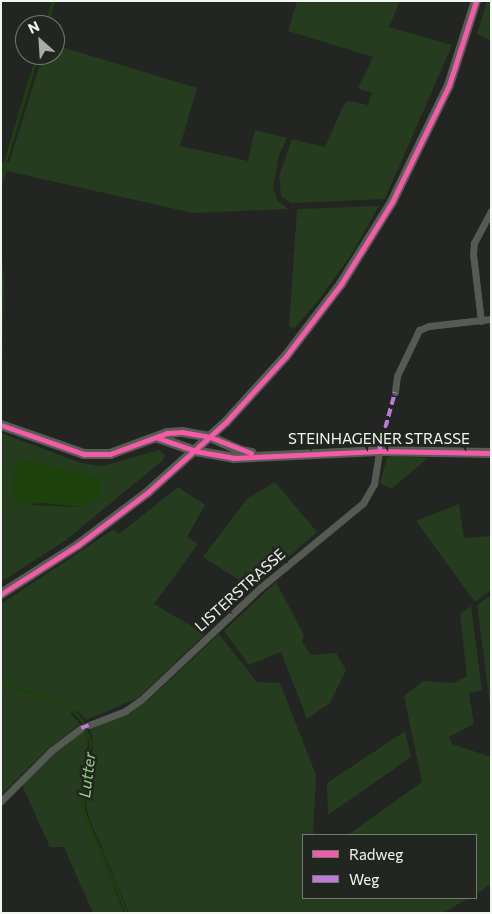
<!DOCTYPE html>
<style>
body{margin:0}
#map{position:relative;width:492px;height:914px;overflow:hidden;background:#222521;font-family:Commissioner,sans-serif}
div>[style]{position:absolute}
[style*='--x']{left:calc(var(--x)*1px);top:calc(var(--y)*1px);width:calc(var(--w)*1px);rotate:calc(var(--a)*1deg)}
.green>*{inset:0;background:#253d1e}
.water>*{inset:0;background:#1d410c}
.stream>*{height:2.5px;margin:-1.25px;padding:0 1.25px;transform-origin:1.25px;border-radius:1.25px;background:#1d410c}
.street>*{height:7px;margin:-3.5px;padding:0 3.5px;transform-origin:3.5px;border-radius:3.5px;background:#555b53}
.secondary>*{height:10px;margin:-5px;padding:0 5px;transform-origin:5px;border-radius:5px;background:#565d53}
.quiet>*{height:4px;margin-top:-2px;transform-origin:0;background:repeating-linear-gradient(90deg,#bd7bd9 0 8px,transparent 0 12px)}
.cycleway>*{height:5px;margin:-2.5px;padding:0 2.5px;transform-origin:2.5px;border-radius:2.5px;background:#f35aa7}
span{translate:-50% -50%;white-space:nowrap;text-align:center;line-height:1.15;-webkit-text-stroke:5px #212620;paint-order:stroke}
.street-label{font-size:15px;color:#f2f5f1}
.water-label{font-size:16px;color:#99d584;font-style:italic}
.frame{position:absolute;inset:0;border:2px solid #f2f5f1;pointer-events:none}
.legend{position:absolute;left:302px;top:834px;width:175px;height:65px;box-sizing:border-box;background:#212620;border:1px solid #757974;margin:0;padding:6px 9px;list-style:none;font-size:15px;color:#f2f5f1}
.legend li{display:flex;align-items:center;gap:10px;height:25px}
.legend b{width:25px;border:1px solid #757974}
.north{position:absolute;left:15px;top:15px;width:50px;height:50px;box-sizing:border-box;background:#212620;border:1px solid #757974;border-radius:50%;rotate:334deg;font-size:14px;font-weight:700;line-height:20px;text-align:center;color:#f2f5f1}
.north::after{content:'';display:block;margin:auto;width:18px;height:22px;background:#a9aca8;clip-path:polygon(50% 0,100% 100%,50% 72%,0 100%)}
</style>
<div id="map">
<div class="green">
<div style="clip-path:polygon(297px 1px,400px 1px,389px 27px,452px 45px,385px 199px,291px 203px,281px 196px,279px 176px,292px 139px,325px 147px,344px 104px,349px 101px,368px 105px,372px 93px,358px 88px,373px 57px,288px 31px)"></div>
<div style="clip-path:polygon(487px 1px,491px 1px,491px 41px,477px 34px)"></div>
<div style="clip-path:polygon(55px 45px,197px 88px,180px 146px,248px 161px,255px 130px,287px 138px,279px 155px,273px 189px,278px 201px,288px 209px,193px 213px,7px 171px,1px 186px,1px 162px,9px 163px,43px 55px,55px 55px)"></div>
<div style="clip-path:polygon(379px 206px,353px 252px,321px 297px,295px 328px,289px 327px,297px 209px)"></div>
<div style="clip-path:polygon(1px 244px,4px 281px,2px 375px,1px 375px)"></div>
<div style="clip-path:polygon(evenodd,1px 433px,81px 463px,102px 466px,159px 450px,165px 455px,163px 460px,66px 540px,1px 582px,1px 433px,102px 483px,82px 507px,29px 505px,102px 483px)"></div>
<div style="clip-path:polygon(387px 458px,391px 456px,428px 458px,391px 489px,380px 483px)"></div>
<div style="clip-path:polygon(275px 482px,317px 532px,252px 588px,203px 557px,247px 499px)"></div>
<div style="clip-path:polygon(178px 487px,205px 505px,187px 537px,198px 544px,154px 604px,205px 634px,138px 698px,86px 720px,78px 711px,70px 713px,80px 724px,50px 747px,1px 795px,1px 604px,114px 529px,119px 534px)"></div>
<div style="clip-path:polygon(459px 504px,464px 538px,491px 536px,491px 590px,475px 602px,416px 521px)"></div>
<div style="clip-path:polygon(276px 582px,304px 635px,302px 642px,311px 655px,336px 653px,346px 670px,330px 703px,307px 719px,281px 652px,249px 665px,224px 631px)"></div>
<div style="clip-path:polygon(491px 595px,491px 711px,477px 605px)"></div>
<div style="clip-path:polygon(471px 606px,482px 690px,469px 693px,474px 724px,449px 737px,452px 744px,491px 757px,491px 884px,476px 894px,476px 835px,348px 835px,422px 782px,404px 696px,423px 681px,454px 683px,467px 676px,460px 614px)"></div>
<div style="clip-path:polygon(219px 634px,257px 682px,280px 683px,316px 775px,313px 835px,303px 835px,303px 898px,469px 898px,443px 913px,129px 913px,88px 815px,86px 804px,92px 775px,93px 740px,90px 729px,127px 714px,145px 703px)"></div>
<div style="clip-path:polygon(84px 729px,88px 742px,81px 807px,124px 913px,93px 913px,64px 847px,50px 847px,22px 785px,71px 736px)"></div>
<div style="clip-path:polygon(405px 731px,411px 757px,328px 815px,327px 783px)"></div>
</div>
<div class="water">
<div style="clip-path:polygon(23px 459px,98px 477px,102px 483px,99px 498px,82px 507px,42px 503px,19px 505px,11px 497px,15px 468px)"></div>
</div>
<div class="stream">
<div style="--x:46;--y:25;--w:25;--a:-74"></div>
<div style="--x:1;--y:175;--w:125;--a:-73.3"></div>
<div style="--x:1;--y:278;--w:4;--a:90"></div>
<div style="--x:1;--y:685;--w:37;--a:13"></div>
<div style="--x:37;--y:693;--w:42;--a:26.6"></div>
<div style="--x:75;--y:712;--w:11;--a:49"></div>
<div style="--x:82;--y:720;--w:24;--a:68"></div>
<div style="--x:91;--y:742;--w:64;--a:97.1"></div>
<div style="--x:83;--y:806;--w:11;--a:75"></div>
<div style="--x:86;--y:817;--w:104;--a:66.9"></div>
</div>
<div class="street">
<div style="--x:481;--y:321;--w:67;--a:-96.8"></div>
<div style="--x:473;--y:254;--w:11;--a:-85"></div>
<div style="--x:474;--y:243;--w:36;--a:-62"></div>
<div style="--x:395;--y:392;--w:16;--a:-83"></div>
<div style="--x:397;--y:376;--w:51;--a:-64.4"></div>
<div style="--x:419;--y:330;--w:11;--a:-22"></div>
<div style="--x:429;--y:326;--w:62;--a:-6.4"></div>
<div style="--x:89;--y:725;--w:39;--a:-21"></div>
<div style="--x:125;--y:711;--w:19;--a:-35"></div>
<div style="--x:141;--y:700;--w:163;--a:-43.3"></div>
<div style="--x:260;--y:588;--w:134;--a:-39.5"></div>
<div style="--x:363;--y:503;--w:22;--a:-60"></div>
<div style="--x:374;--y:484;--w:33;--a:-81"></div>
<div style="--x:1;--y:801;--w:72;--a:-45"></div>
<div style="--x:52;--y:750;--w:36;--a:-37"></div>
</div>
<div class="secondary">
<div style="--x:1;--y:425;--w:88;--a:19.3"></div>
<div style="--x:84;--y:454;--w:26;--a:0"></div>
<div style="--x:110;--y:454;--w:61;--a:-20.2"></div>
<div style="--x:167;--y:433;--w:15;--a:-4"></div>
<div style="--x:182;--y:432;--w:28;--a:10"></div>
<div style="--x:210;--y:437;--w:34;--a:24"></div>
<div style="--x:241;--y:451;--w:11;--a:10"></div>
<div style="--x:158;--y:438;--w:39;--a:19"></div>
<div style="--x:195;--y:451;--w:39;--a:10"></div>
<div style="--x:233;--y:458;--w:146;--a:-2.7"></div>
<div style="--x:379;--y:451;--w:112;--a:1"></div>
<div style="--x:1;--y:594;--w:91;--a:-32.5"></div>
<div style="--x:78;--y:545;--w:88;--a:-37.1"></div>
<div style="--x:148;--y:492;--w:105;--a:-41.9"></div>
<div style="--x:226;--y:422;--w:89;--a:-47.7"></div>
<div style="--x:286;--y:356;--w:91;--a:-52.6"></div>
<div style="--x:341;--y:284;--w:97;--a:-58.1"></div>
<div style="--x:392;--y:202;--w:130;--a:-64"></div>
<div style="--x:449;--y:85;--w:88;--a:-72.2"></div>
</div>
<div class="quiet">
<div style="--x:379;--y:451;--w:61;--a:-74.8"></div>
<div style="--x:81;--y:728;--w:9;--a:-21"></div>
</div>
<div class="cycleway">
<div style="--x:1;--y:425;--w:88;--a:19.3"></div>
<div style="--x:84;--y:454;--w:26;--a:0"></div>
<div style="--x:110;--y:454;--w:61;--a:-20.2"></div>
<div style="--x:167;--y:433;--w:15;--a:-4"></div>
<div style="--x:182;--y:432;--w:28;--a:10"></div>
<div style="--x:210;--y:437;--w:44;--a:21.3"></div>
<div style="--x:158;--y:438;--w:39;--a:19"></div>
<div style="--x:195;--y:451;--w:39;--a:10"></div>
<div style="--x:233;--y:458;--w:146;--a:-2.7"></div>
<div style="--x:379;--y:451;--w:112;--a:1"></div>
<div style="--x:1;--y:594;--w:91;--a:-32.5"></div>
<div style="--x:78;--y:545;--w:88;--a:-37.1"></div>
<div style="--x:148;--y:492;--w:105;--a:-41.9"></div>
<div style="--x:226;--y:422;--w:89;--a:-47.7"></div>
<div style="--x:286;--y:356;--w:91;--a:-52.6"></div>
<div style="--x:341;--y:284;--w:97;--a:-58.1"></div>
<div style="--x:392;--y:202;--w:130;--a:-64"></div>
<div style="--x:449;--y:85;--w:88;--a:-72.2"></div>
</div>
<div class="street-label">
<span style="left:379px;top:439px">STEINHAGENER STRASSE</span>
<span style="left:240px;top:590px;rotate:-42deg">LISTERSTRASSE</span>
</div>
<div class="water-label">
<span style="left:87px;top:775px;rotate:-83deg">Lutter</span>
</div>
<div class="frame"></div>
<ul class="legend">
<li><b style="height:6px;background:#f35aa7"></b>Radweg</li>
<li><b style="height:6px;background:#bd7bd9"></b>Weg</li>
</ul>
<div class="north">N</div>
</div>
